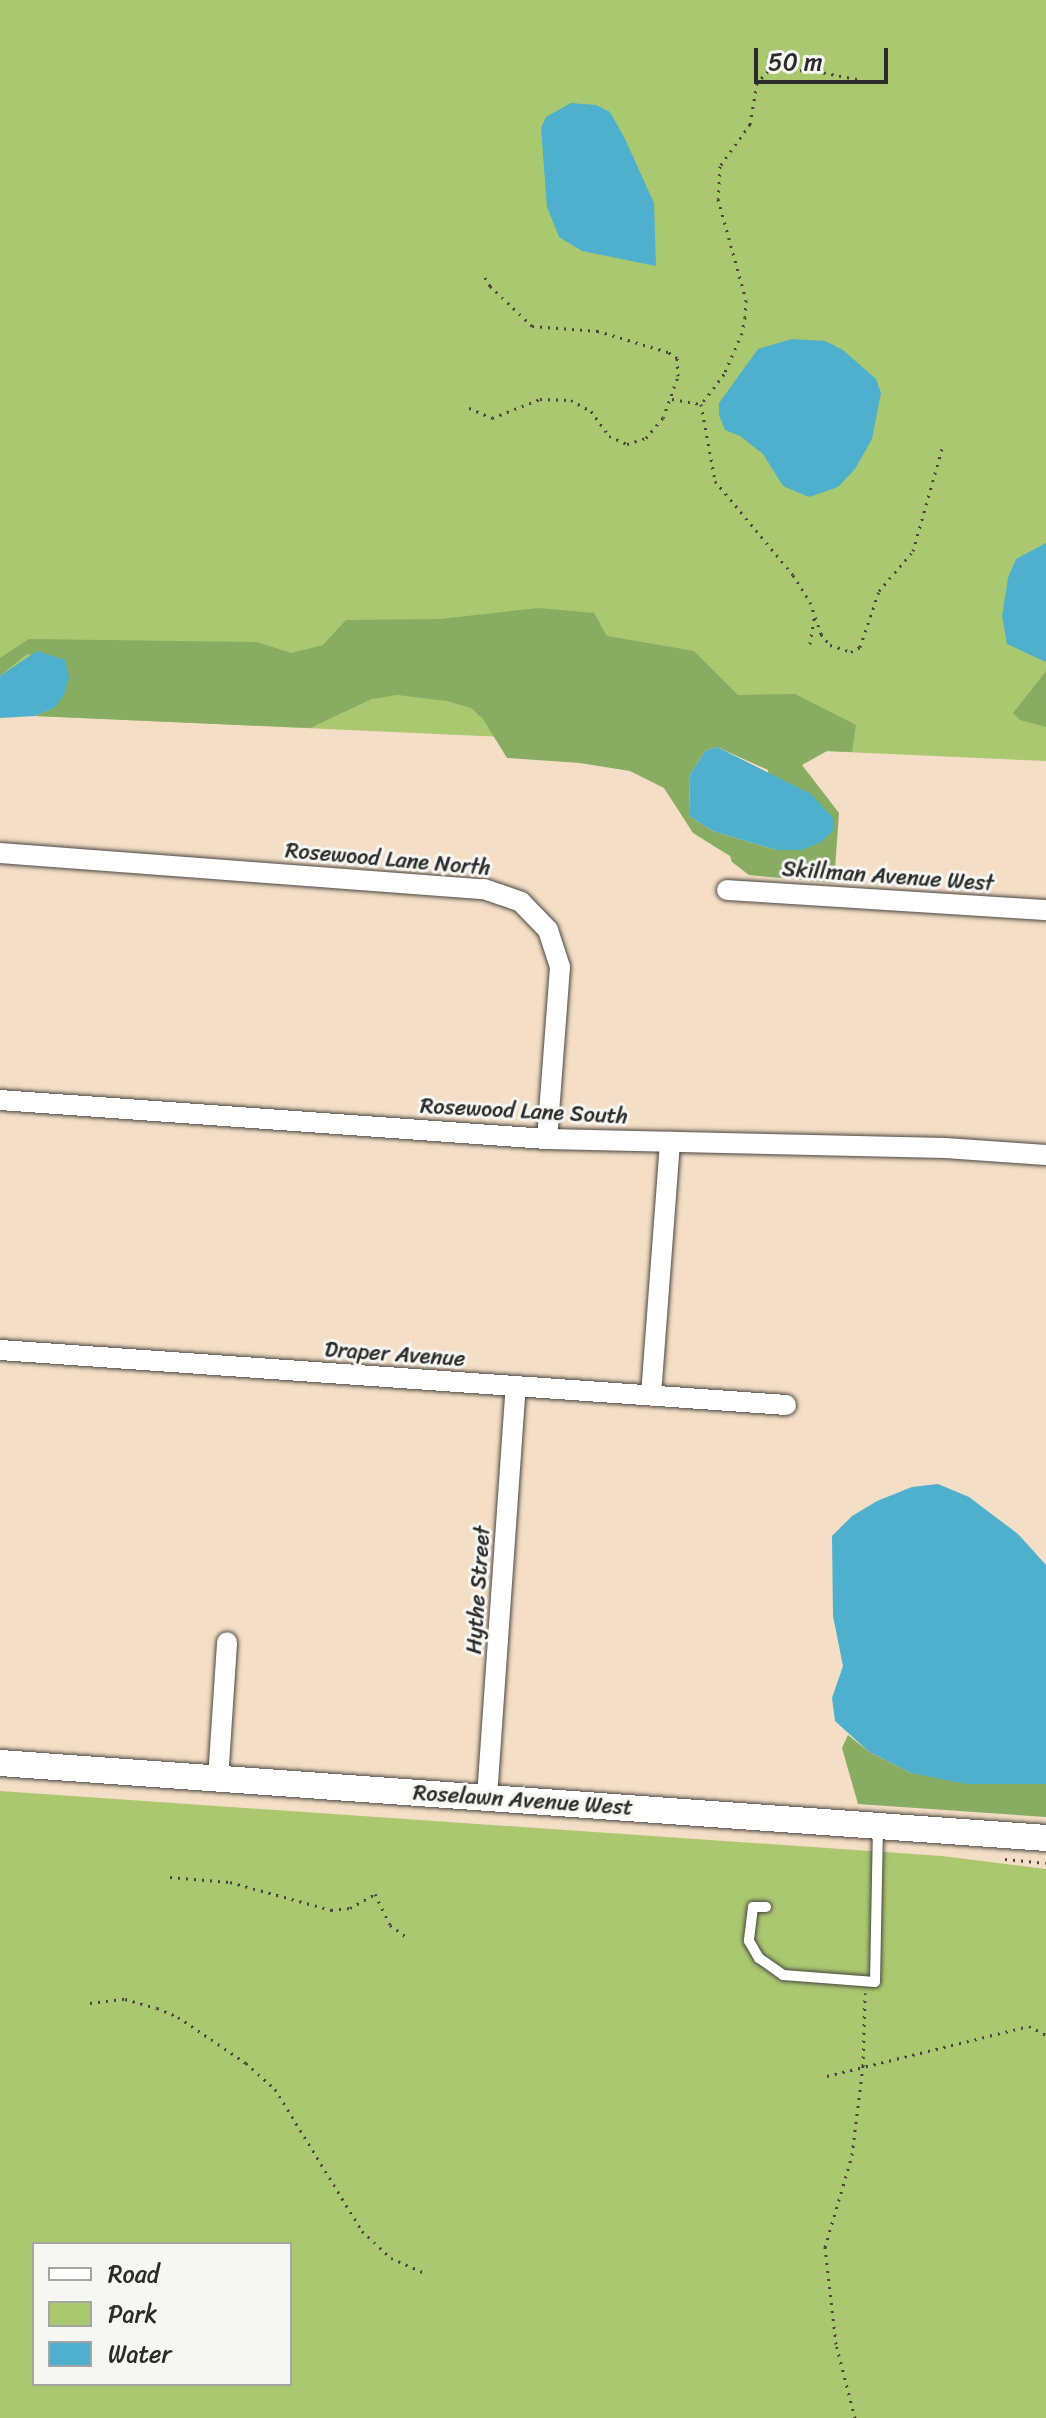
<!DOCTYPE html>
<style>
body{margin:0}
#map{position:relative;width:1046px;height:2418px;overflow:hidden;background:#f4dec5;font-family:Sriracha,sans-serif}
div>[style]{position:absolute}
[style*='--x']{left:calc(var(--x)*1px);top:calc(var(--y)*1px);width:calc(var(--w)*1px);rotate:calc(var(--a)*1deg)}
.green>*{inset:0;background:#aac870}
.forest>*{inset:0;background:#87ac62}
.water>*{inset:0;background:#4eb0cd}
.path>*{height:3px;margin-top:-1.5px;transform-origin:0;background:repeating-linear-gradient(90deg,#494642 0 2px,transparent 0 8px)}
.roads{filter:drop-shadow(0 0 2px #494642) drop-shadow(0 0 2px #494642)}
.service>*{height:10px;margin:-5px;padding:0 5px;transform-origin:5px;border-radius:5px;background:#fff}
.minor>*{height:20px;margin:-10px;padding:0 10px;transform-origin:10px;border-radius:10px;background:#fff}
.tertiary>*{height:26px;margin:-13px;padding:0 13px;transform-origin:13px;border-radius:13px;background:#fff}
span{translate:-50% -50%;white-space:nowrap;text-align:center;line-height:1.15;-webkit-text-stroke:6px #f6f6f2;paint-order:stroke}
.street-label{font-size:22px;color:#2b2b2b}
.legend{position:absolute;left:32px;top:2242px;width:260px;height:144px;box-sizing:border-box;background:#f6f6f2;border:2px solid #a5a5a2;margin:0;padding:10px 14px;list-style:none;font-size:24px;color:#2b2b2b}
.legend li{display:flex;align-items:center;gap:16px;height:40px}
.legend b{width:40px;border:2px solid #a5a5a2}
.scale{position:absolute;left:754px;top:48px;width:134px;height:36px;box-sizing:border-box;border:4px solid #2b2b2b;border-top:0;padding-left:10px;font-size:24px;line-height:28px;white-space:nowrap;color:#2b2b2b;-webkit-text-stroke:6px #f6f6f2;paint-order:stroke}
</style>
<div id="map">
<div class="green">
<div style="clip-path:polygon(0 0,1046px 0,1046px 761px,35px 716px,54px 708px,0 676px)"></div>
<div style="clip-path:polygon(evenodd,0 1791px,942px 1856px,1046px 1869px,1046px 2418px,0 2418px,0 1791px,34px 2244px,290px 2244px,290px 2384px,34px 2384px,34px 2244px)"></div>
</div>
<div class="forest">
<div style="clip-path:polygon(evenodd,538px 608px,594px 613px,607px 636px,694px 651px,738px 695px,795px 694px,856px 725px,852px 752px,827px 751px,802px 765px,839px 813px,834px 883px,749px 875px,732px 862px,730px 856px,693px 833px,664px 788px,630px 771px,580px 763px,507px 758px,483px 719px,471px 708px,447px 701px,397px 695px,372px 699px,310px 728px,35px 716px,54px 708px,65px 660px,27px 654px,0 676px,0 658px,29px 639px,257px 642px,291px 653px,323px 645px,346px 620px,440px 619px,538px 608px,717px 747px,768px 770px,776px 850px,713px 831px,689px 816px,690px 775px,705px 751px,717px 747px)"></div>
<div style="clip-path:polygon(1046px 671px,1046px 727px,1020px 720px,1013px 713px)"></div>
<div style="clip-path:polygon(848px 1735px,868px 1751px,911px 1773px,1046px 1784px,1046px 1817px,858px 1804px,842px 1748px)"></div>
</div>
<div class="water">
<div style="clip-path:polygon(571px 103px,596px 105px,610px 112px,625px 139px,654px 203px,656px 266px,582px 251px,559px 237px,547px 207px,541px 128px,546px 117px)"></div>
<div style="clip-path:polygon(792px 339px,825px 341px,843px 350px,876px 379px,881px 393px,872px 439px,855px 469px,838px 487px,809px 497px,783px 486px,763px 454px,740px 436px,725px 430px,719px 415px,719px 403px,758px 349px)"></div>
<div style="clip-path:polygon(1046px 543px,1046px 662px,1007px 644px,1002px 616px,1008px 578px,1016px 559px)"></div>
<div style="clip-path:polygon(37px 651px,65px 660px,69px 677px,64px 695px,54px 708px,35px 716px,0 718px,0 676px)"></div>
<div style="clip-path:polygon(717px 747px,811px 794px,834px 819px,833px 831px,821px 842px,802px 850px,776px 850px,713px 831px,689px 816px,690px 775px,705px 751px)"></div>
<div style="clip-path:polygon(938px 1484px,969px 1497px,1018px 1534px,1046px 1565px,1046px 1784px,966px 1784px,911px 1773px,868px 1751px,835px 1721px,832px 1698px,843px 1666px,833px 1616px,832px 1536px,852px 1516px,877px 1501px,912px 1487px)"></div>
</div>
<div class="path">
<div style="--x:857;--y:79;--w:48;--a:-169.2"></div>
<div style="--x:810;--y:70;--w:42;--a:178.6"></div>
<div style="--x:768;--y:71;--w:16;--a:133"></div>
<div style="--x:757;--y:83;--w:42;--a:99.7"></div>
<div style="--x:750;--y:124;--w:52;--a:125.5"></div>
<div style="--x:720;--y:166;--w:33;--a:93"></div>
<div style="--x:718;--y:199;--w:105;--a:74.5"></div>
<div style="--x:746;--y:300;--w:17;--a:93"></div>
<div style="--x:745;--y:317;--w:16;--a:101"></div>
<div style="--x:742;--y:333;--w:45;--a:113.7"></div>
<div style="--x:724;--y:374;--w:38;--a:127"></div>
<div style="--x:701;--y:404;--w:78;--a:79.7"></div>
<div style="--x:715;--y:481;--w:122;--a:50.3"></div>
<div style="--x:793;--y:575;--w:32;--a:58"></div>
<div style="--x:810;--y:602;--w:34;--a:71"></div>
<div style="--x:821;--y:634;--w:14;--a:51"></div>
<div style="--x:830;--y:645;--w:22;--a:18"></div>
<div style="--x:851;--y:652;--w:10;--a:-29"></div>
<div style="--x:860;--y:647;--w:59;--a:-71.3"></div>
<div style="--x:879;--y:591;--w:52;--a:-49.6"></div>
<div style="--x:913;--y:551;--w:110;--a:-74.2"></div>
<div style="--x:672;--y:399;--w:28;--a:10"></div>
<div style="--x:469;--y:408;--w:25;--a:23"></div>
<div style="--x:492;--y:418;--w:52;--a:-21.6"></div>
<div style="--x:540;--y:399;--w:31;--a:2"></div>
<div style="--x:571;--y:400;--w:23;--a:29"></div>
<div style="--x:591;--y:411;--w:31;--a:54"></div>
<div style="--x:609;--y:436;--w:20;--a:24"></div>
<div style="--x:627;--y:444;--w:20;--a:-18"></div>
<div style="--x:646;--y:438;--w:26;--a:-50"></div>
<div style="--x:663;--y:418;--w:45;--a:-70.3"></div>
<div style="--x:678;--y:376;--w:18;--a:-93"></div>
<div style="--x:677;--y:358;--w:11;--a:-146"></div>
<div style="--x:668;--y:352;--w:73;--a:-163.3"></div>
<div style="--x:598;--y:331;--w:66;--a:-175.7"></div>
<div style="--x:532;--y:326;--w:58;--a:-136.4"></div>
<div style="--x:490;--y:286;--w:12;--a:-121"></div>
<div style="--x:810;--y:644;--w:26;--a:-81"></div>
<div style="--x:1005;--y:1859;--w:41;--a:5.6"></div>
<div style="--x:170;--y:1877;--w:60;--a:4.8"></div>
<div style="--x:230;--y:1882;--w:105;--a:15.5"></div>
<div style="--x:331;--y:1910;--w:19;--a:-6"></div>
<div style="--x:350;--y:1908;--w:29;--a:-29"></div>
<div style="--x:375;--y:1894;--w:34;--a:64"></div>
<div style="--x:390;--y:1925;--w:19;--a:36"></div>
<div style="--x:90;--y:2003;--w:35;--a:-7"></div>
<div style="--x:125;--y:1999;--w:33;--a:16"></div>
<div style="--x:157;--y:2008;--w:23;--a:23"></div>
<div style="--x:178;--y:2017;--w:82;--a:34.1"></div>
<div style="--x:246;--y:2063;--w:39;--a:42"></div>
<div style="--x:275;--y:2089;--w:167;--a:58.5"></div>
<div style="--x:362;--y:2231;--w:40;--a:43"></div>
<div style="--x:391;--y:2258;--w:35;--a:24"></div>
<div style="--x:827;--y:2076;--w:208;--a:-13.9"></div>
<div style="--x:1029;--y:2026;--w:19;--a:28"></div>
<div style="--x:855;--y:2418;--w:76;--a:-104.4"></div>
<div style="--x:836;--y:2344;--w:98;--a:-96.5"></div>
<div style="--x:825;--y:2247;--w:96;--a:-73.6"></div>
<div style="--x:852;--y:2155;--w:90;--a:-83"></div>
<div style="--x:863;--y:2066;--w:73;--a:-88.4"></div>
</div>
<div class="roads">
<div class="service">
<div style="--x:766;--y:1907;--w:13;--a:180"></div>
<div style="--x:753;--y:1907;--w:34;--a:97"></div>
<div style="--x:749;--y:1941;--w:20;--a:60"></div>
<div style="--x:759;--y:1958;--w:29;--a:35"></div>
<div style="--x:783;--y:1975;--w:92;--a:4.4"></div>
<div style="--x:875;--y:1982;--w:155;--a:-88.9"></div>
</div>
<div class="minor">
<div style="--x:0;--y:853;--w:485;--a:4.3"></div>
<div style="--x:484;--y:889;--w:39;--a:19"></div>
<div style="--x:521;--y:902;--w:39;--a:46"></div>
<div style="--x:548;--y:930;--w:39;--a:72"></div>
<div style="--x:560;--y:967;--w:172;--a:94.3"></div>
<div style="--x:727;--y:890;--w:320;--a:3.6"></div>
<div style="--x:0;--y:1100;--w:548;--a:4.08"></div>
<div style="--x:547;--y:1139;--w:398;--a:1.3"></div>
<div style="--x:945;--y:1148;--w:101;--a:4"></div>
<div style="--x:0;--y:1350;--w:788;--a:4"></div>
<div style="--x:651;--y:1395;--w:254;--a:-85.7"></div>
<div style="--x:218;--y:1779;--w:137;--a:-86.2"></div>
<div style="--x:487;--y:1797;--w:412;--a:-86"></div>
</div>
<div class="tertiary">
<div style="--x:0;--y:1763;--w:1049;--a:4.1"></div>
</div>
</div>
<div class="street-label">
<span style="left:388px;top:859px;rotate:5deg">Rosewood Lane North</span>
<span style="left:888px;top:876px;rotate:4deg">Skillman Avenue West</span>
<span style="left:524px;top:1111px;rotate:3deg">Rosewood Lane South</span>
<span style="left:395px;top:1354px;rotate:4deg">Draper Avenue</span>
<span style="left:478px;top:1590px;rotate:-86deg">Hythe Street</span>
<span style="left:523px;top:1800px;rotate:4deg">Roselawn Avenue West</span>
</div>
<ul class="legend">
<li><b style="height:10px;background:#fff"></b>Road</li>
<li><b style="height:22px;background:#aac870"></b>Park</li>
<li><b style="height:22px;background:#4eb0cd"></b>Water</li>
</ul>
<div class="scale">50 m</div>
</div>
